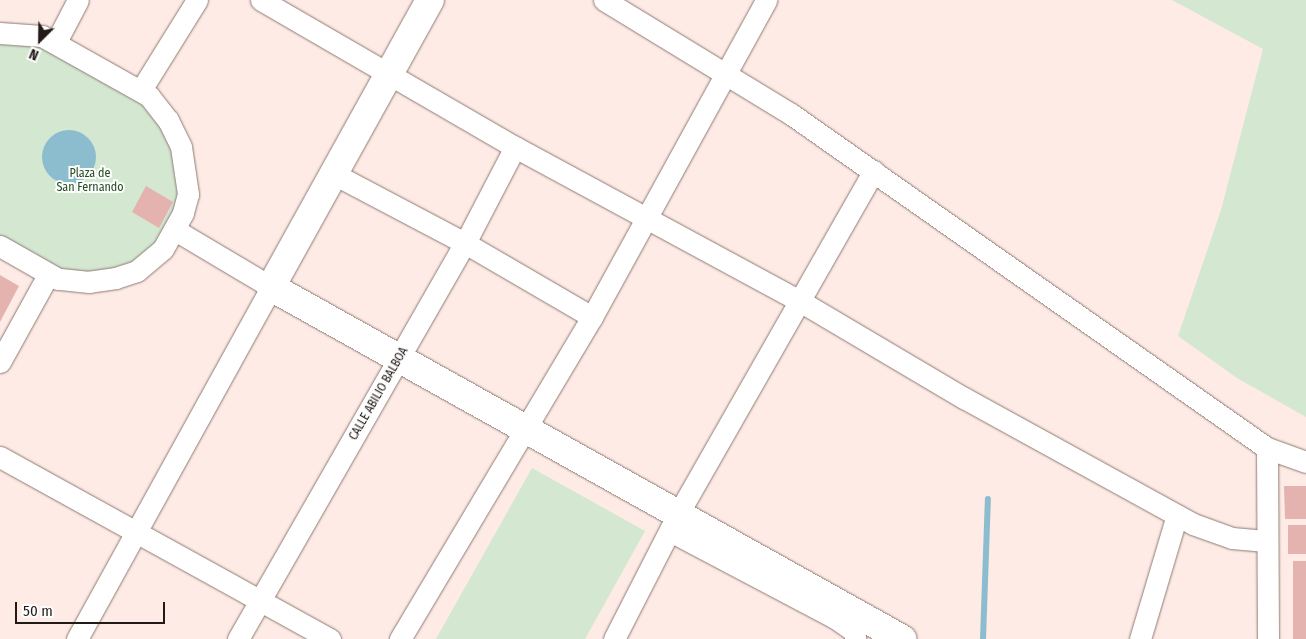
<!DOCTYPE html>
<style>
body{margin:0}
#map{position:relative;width:1306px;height:639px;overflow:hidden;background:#feebe5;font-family:"Fira Sans Condensed",sans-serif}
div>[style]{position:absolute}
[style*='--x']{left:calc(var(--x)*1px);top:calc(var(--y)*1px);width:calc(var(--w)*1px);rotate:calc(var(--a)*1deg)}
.green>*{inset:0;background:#d3e7d1}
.water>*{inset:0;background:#8cbdce}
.round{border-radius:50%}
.stream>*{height:6px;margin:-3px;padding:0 3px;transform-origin:3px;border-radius:3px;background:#8cbdce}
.building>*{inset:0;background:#e4b3b0}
.roads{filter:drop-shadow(0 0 1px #8e7a73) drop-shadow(0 0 1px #8e7a73)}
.minor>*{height:21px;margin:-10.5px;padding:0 10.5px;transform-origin:10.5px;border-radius:10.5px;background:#fff}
.tertiary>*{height:28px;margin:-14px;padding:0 14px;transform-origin:14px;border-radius:14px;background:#fff}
span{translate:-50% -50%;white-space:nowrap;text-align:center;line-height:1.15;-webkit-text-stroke:4px #fdfdfd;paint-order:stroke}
.park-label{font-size:12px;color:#214c1f}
.street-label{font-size:12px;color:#211a17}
.north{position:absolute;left:15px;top:15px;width:50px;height:50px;-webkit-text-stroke:4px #fdfdfd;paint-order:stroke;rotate:203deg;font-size:14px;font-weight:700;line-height:20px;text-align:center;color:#211a17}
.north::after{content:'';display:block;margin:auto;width:18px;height:22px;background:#211a17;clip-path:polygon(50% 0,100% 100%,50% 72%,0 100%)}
.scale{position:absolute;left:15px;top:602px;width:150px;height:22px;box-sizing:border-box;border:2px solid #211a17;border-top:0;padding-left:6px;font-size:15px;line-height:18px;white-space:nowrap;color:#211a17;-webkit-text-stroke:4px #fdfdfd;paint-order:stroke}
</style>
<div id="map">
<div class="green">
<div style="clip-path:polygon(1172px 0,1306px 0,1306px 417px,1237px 378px,1178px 336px,1221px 210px,1263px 49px)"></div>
<div style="clip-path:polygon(0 40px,39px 43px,136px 95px,171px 140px,179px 201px,157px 243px,125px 269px,103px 273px,60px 271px,0 240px)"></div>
<div style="clip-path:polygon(532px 468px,645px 531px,585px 639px,436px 639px)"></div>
</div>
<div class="water">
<div class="round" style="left:42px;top:130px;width:54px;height:54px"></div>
</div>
<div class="stream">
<div style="--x:983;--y:639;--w:140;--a:-88"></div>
</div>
<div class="building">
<div style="clip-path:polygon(146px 186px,173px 202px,159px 228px,132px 212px)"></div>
<div style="clip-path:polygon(0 275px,19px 286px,0 322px)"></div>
<div style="clip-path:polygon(1284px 486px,1306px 486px,1306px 519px,1285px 519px)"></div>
<div style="clip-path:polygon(1288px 525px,1306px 525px,1306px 554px,1288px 554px)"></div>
<div style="clip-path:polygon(1293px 561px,1306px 561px,1306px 639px,1293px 639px)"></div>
</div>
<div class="roads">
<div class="minor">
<div style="--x:261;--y:0;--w:293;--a:30.1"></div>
<div style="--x:515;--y:147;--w:322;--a:28.4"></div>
<div style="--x:798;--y:300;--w:193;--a:30.6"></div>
<div style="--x:964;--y:398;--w:261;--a:28.8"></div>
<div style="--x:1193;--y:524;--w:41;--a:19.7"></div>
<div style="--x:1232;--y:538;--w:34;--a:5"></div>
<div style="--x:604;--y:0;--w:219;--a:31.4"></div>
<div style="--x:791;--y:114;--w:581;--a:35.06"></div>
<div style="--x:1267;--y:448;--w:41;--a:19.7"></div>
<div style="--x:0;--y:33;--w:42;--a:4.1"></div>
<div style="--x:42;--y:36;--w:123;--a:29.3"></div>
<div style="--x:149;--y:96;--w:31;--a:52"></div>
<div style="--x:168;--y:120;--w:30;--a:64"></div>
<div style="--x:181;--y:147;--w:48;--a:81.5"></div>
<div style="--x:188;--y:194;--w:20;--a:105"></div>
<div style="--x:183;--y:213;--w:41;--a:119.1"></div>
<div style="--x:163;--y:249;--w:34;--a:140"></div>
<div style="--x:137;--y:271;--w:22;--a:162"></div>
<div style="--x:116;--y:278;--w:27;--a:172"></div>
<div style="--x:89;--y:282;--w:31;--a:-174"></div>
<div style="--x:58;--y:279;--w:67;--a:-150.4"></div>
<div style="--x:56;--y:42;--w:47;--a:-62.4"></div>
<div style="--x:141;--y:90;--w:106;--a:-58.1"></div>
<div style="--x:334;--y:174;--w:148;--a:27.8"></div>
<div style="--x:465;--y:243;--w:147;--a:30.2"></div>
<div style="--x:0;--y:362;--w:99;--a:-61.1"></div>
<div style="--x:1267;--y:448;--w:191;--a:89.7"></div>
<div style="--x:0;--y:457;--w:377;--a:28.9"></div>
<div style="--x:670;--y:531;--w:187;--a:27.8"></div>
<div style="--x:835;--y:618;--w:24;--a:35"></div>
<div style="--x:855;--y:632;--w:7;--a:90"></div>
<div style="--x:77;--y:639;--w:402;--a:-61.1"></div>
<div style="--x:271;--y:287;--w:112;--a:-149.3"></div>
<div style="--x:238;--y:639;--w:456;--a:-60.2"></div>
<div style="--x:465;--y:243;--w:108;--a:-62.5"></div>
<div style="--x:400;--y:639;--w:375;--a:-59.2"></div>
<div style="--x:592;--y:317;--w:362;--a:-61.2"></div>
<div style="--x:614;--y:639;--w:140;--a:-62.9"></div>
<div style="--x:678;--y:514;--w:395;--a:-60.3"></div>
<div style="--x:1140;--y:639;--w:129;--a:-73.4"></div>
</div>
<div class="tertiary">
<div style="--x:430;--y:0;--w:328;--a:119"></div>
<div style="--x:271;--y:287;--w:723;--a:29.15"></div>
</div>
</div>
<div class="park-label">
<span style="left:90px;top:181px">Plaza de<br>San Fernando</span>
</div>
<div class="street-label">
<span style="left:379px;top:394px;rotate:-60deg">CALLE ABILIO BALBOA</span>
</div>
<div class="north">N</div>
<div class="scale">50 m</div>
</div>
